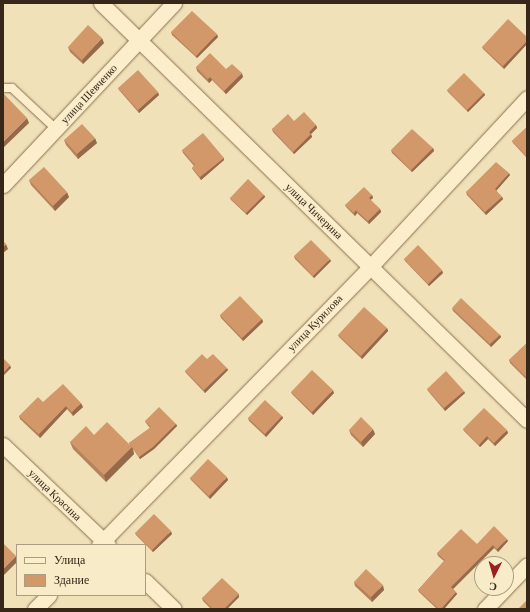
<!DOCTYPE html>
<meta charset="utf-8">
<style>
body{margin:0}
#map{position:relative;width:530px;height:612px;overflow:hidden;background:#f1e1b8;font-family:"Crimson Pro",serif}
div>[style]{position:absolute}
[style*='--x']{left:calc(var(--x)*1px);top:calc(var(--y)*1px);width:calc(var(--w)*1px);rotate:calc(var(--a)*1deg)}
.roads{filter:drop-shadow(0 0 1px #887052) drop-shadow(0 0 1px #887052)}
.service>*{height:8px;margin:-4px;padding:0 4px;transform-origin:4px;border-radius:4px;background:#fceecb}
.minor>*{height:15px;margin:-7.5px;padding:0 7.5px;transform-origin:7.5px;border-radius:7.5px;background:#fceecb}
.wall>*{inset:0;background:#b5835b}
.shaded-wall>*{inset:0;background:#946a4a}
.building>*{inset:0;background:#d3986a}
span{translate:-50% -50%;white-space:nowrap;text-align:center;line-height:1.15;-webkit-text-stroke:3px #f8ebc8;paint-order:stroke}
.street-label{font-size:11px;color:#362719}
.frame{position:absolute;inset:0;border:4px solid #362719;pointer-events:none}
.legend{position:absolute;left:16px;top:544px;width:130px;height:52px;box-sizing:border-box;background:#f8ebc8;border:1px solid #aa9d82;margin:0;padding:5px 7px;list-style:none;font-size:12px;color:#362719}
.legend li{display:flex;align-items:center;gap:8px;height:20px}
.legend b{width:20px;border:1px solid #aa9d82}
.north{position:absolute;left:474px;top:556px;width:40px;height:40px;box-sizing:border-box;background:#f8ebc8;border:1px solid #aa9d82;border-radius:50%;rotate:185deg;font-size:11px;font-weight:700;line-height:16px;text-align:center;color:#362719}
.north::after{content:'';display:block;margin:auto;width:14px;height:18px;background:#9c1f1d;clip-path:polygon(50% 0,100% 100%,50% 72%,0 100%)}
</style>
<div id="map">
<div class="roads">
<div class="service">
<div style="--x:3;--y:88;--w:9;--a:0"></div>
<div style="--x:12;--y:88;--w:60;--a:43"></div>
</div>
<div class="minor">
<div style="--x:101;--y:3;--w:596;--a:44.39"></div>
<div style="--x:3;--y:185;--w:250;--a:-46.8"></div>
<div style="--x:3;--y:445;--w:145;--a:43.6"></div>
<div style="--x:99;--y:545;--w:390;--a:-45.7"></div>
<div style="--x:371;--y:266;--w:229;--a:-47.1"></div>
<div style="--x:145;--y:581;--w:40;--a:44"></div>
<div style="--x:506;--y:587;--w:30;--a:-46"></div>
<div style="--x:35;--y:609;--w:20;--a:-45"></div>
<div style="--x:485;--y:609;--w:29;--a:-46"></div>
</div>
</div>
<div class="wall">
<div style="clip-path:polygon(171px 32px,218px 37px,197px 58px,172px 35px)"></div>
<div style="clip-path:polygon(527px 37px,527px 44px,504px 69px,483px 49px,482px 47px)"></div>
<div style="clip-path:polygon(104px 43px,83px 64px,70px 52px,68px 47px)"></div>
<div style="clip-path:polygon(196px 67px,226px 69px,243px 77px,226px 94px,212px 80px,209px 83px,197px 71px)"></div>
<div style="clip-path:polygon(118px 88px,159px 95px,139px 113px,119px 90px)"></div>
<div style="clip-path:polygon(447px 90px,484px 93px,485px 95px,468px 112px,448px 92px)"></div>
<div style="clip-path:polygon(294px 121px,316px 125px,317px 128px,311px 134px,312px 137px,294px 154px,273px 132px,272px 129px)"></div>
<div style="clip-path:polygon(527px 127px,527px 158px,513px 143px,512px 141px)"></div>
<div style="clip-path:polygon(64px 140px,97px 143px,78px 159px,66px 145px)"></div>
<div style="clip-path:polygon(433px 148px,434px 151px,412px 172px,392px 153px,391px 150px)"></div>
<div style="clip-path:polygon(182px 150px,224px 158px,224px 160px,201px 180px,193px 170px,192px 168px,194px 166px,183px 153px)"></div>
<div style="clip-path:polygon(510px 175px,496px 191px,502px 197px,503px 199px,486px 215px,467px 195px,466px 192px)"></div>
<div style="clip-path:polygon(29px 180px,69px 197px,55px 211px,31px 185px)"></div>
<div style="clip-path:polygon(264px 195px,265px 197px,247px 215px,231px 200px,230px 198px)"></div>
<div style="clip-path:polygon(372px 195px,373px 198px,370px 200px,380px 209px,381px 212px,369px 224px,357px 213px,355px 216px,346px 207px,345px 205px)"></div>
<div style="clip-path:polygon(294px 256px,331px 261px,314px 278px,295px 259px)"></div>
<div style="clip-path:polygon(404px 259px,443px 273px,429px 286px,405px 261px)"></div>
<div style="clip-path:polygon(452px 308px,500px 335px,501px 337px,491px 347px,453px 311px)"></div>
<div style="clip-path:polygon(220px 315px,262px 319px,263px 322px,243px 341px,221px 318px)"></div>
<div style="clip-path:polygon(387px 328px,388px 331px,362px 359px,339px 337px,338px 335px)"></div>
<div style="clip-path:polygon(527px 343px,527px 380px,510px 363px,509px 360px)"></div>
<div style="clip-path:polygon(207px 359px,228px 370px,205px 393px,186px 373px,185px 371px)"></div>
<div style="clip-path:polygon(427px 389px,465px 393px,445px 411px,428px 391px)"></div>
<div style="clip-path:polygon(291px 392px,334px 393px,313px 415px,292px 394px)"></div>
<div style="clip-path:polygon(43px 402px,83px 407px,73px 416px,67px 409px,40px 438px,20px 419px,19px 416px)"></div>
<div style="clip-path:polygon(282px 416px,283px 418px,266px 437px,249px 421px,248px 418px)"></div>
<div style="clip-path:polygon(145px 421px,176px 424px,177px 426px,154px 449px,140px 459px,133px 449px,134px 454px,106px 482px,73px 449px,70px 442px,130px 445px,129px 443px,150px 428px,146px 423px)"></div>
<div style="clip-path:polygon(463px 429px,508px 433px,495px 446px,488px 439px,480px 447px,464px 431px)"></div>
<div style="clip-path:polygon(349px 430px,375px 434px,363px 447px,351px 435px)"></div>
<div style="clip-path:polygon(190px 478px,228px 480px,210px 499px,191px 480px)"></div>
<div style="clip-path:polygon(135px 533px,172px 534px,153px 552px,136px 535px)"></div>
<div style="clip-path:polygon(508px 541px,498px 552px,494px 548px,453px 589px,457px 594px,444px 609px,437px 609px,419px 592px,418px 590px,444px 561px,438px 556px,437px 553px,477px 544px)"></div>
<div style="clip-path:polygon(354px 582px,384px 590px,372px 602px,355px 586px)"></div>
<div style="clip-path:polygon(239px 594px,239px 597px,227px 609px,211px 609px,203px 601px,202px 598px)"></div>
</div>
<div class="shaded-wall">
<div style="clip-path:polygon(217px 34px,218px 37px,197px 58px,196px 56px)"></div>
<div style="clip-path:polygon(102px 38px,104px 43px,83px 64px,82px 60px)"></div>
<div style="clip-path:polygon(527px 41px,527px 44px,504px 69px,503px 66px)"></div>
<div style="clip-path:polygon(242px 73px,243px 77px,226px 94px,224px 91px)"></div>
<div style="clip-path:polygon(210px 77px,212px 80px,209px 83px,208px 79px)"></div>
<div style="clip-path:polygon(158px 92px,159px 95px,139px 113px,138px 110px)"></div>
<div style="clip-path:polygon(484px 93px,485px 95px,468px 112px,467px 110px)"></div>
<div style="clip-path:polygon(27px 118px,29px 123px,3px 148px,3px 142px)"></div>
<div style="clip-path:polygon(316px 125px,317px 128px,310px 135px,309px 132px)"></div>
<div style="clip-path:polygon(311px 134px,312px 137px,294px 154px,293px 152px)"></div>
<div style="clip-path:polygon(95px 138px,97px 143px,78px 159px,77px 154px)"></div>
<div style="clip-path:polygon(433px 148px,434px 151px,412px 172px,411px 170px)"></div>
<div style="clip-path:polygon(224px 158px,224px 160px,201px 180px,200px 177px)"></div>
<div style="clip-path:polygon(509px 173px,510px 175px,495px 192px,495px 189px)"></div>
<div style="clip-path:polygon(67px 192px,69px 197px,55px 211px,53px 206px)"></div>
<div style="clip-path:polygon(264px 195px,265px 197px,247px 215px,246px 213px)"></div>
<div style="clip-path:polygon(372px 195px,373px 198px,369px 201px,369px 198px)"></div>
<div style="clip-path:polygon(502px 197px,503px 199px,486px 215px,485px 212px)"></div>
<div style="clip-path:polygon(380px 209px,381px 212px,369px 224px,368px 221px)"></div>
<div style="clip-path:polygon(356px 210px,357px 213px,355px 216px,354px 213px)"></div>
<div style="clip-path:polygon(6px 244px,8px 249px,3px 253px,3px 247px)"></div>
<div style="clip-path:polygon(330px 259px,331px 261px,314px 278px,313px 276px)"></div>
<div style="clip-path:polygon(442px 270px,443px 273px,429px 286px,428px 284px)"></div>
<div style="clip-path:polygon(262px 319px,263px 322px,243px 341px,242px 338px)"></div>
<div style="clip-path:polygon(387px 328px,388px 331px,362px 359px,361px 356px)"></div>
<div style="clip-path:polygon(500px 335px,501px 337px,491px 347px,490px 344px)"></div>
<div style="clip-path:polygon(10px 365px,11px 368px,3px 376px,3px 373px)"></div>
<div style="clip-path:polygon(227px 368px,228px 370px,205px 393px,204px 390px)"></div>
<div style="clip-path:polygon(333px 390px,334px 393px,313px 415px,312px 412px)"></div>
<div style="clip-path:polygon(464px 391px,465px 393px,445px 411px,444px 408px)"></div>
<div style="clip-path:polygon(81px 403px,83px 407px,73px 416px,72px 412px)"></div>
<div style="clip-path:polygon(66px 406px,67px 409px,40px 438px,39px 434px)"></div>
<div style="clip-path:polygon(282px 416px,283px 418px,266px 437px,265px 434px)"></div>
<div style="clip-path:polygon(176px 424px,177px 426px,154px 449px,140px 459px,139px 457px)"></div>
<div style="clip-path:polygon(373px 429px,375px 434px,363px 447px,361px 442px)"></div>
<div style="clip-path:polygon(507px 430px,508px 433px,495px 446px,494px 443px)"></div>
<div style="clip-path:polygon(487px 436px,488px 439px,480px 447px,479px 445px)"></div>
<div style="clip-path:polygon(132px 447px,134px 454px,106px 482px,104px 475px)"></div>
<div style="clip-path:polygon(227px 477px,228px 480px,210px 499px,209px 496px)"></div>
<div style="clip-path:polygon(171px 531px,172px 534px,153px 552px,152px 550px)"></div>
<div style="clip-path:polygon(507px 539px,508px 541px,498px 552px,497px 549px)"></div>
<div style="clip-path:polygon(493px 545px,494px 548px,452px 590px,451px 587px)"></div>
<div style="clip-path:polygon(16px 556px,17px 559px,17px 562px,3px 576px,3px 569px)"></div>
<div style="clip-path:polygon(383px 585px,384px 590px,372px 602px,371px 597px)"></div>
<div style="clip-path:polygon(456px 592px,457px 594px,444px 609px,441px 609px)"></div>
<div style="clip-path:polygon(239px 594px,239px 597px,227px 609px,224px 609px)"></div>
</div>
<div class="building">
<div style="clip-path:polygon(192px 11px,217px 34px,196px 56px,171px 32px)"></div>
<div style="clip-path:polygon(508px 19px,527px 37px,527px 41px,503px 66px,482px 47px)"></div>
<div style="clip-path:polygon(88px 25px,102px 38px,82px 60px,68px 47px)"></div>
<div style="clip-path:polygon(210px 53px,226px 69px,232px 64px,242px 73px,224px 91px,210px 77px,208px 79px,196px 67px)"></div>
<div style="clip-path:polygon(138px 70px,158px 92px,138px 110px,118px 88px)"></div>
<div style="clip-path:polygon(464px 73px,484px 93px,467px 110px,447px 90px)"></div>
<div style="clip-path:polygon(3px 93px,27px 118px,3px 142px)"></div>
<div style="clip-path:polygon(304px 112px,316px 125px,309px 132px,311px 134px,293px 152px,272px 129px,288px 114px,294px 121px)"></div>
<div style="clip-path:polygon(82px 124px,95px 138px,77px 154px,64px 140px)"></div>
<div style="clip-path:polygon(527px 127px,527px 157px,512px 141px)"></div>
<div style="clip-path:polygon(412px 129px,433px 148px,411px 170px,391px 150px)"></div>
<div style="clip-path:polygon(203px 133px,224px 158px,200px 177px,192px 168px,195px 165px,182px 150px)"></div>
<div style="clip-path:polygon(496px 162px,509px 173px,495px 189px,502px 197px,485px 212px,466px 192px)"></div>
<div style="clip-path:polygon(44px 167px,67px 192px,53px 206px,29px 180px)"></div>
<div style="clip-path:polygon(248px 179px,264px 195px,246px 213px,230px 198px)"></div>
<div style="clip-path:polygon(364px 187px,372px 195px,369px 198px,380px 209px,368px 221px,356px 210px,354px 213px,345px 205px)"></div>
<div style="clip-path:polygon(311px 240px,330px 259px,313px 276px,294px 256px)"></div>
<div style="clip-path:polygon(3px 241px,6px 244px,3px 247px)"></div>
<div style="clip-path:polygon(418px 245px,442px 270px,428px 284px,404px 259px)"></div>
<div style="clip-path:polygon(240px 296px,262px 319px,242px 338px,220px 315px)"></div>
<div style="clip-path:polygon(461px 298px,500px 335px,490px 344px,452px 308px)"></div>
<div style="clip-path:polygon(364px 307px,387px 328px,361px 356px,338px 335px)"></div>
<div style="clip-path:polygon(527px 343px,527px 378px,509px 360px)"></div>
<div style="clip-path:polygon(202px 354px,207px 359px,213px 354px,227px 368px,204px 390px,185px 371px)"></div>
<div style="clip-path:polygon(3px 358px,10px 365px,3px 373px)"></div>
<div style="clip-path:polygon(312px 370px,333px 390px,312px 412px,291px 392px)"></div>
<div style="clip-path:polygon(446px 371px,464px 391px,444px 408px,427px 389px)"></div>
<div style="clip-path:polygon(63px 384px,81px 403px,72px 412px,66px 406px,39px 434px,19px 416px,38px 397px,43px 402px)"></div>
<div style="clip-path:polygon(265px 400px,282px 416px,265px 434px,248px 418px)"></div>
<div style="clip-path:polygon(159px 407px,176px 424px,153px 447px,139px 457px,129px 443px,151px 427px,145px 421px)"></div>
<div style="clip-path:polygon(484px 408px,507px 430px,494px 443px,487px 436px,479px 445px,463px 429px)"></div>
<div style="clip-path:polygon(361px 417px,373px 429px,361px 442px,349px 430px)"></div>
<div style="clip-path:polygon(107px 422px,132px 447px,104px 475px,70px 442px,86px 426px,94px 435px)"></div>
<div style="clip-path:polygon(208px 459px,227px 477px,209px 496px,190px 478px)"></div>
<div style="clip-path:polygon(154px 514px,171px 531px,152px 550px,135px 533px)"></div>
<div style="clip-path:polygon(494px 526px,507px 539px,497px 549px,493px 545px,451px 587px,456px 592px,441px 609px,439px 609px,418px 590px,445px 560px,437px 553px,461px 529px,477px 544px)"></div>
<div style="clip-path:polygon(3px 543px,16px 556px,3px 569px)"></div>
<div style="clip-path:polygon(366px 569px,383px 585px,371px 597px,354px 582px)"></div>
<div style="clip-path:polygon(222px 578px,239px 594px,224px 609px,213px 609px,202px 598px)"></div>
<div style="clip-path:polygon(527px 600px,527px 609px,518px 609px)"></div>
</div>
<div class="street-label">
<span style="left:89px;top:94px;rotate:-47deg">улица Шевченко</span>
<span style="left:314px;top:211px;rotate:44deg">улица Чичерина</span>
<span style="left:315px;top:323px;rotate:-46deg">улица Курилова</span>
<span style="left:55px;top:495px;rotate:44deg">улица Красина</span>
</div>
<div class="frame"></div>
<ul class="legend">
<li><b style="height:5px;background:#fceecb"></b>Улица</li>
<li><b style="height:11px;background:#d3986a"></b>Здание</li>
</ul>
<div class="north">С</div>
</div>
